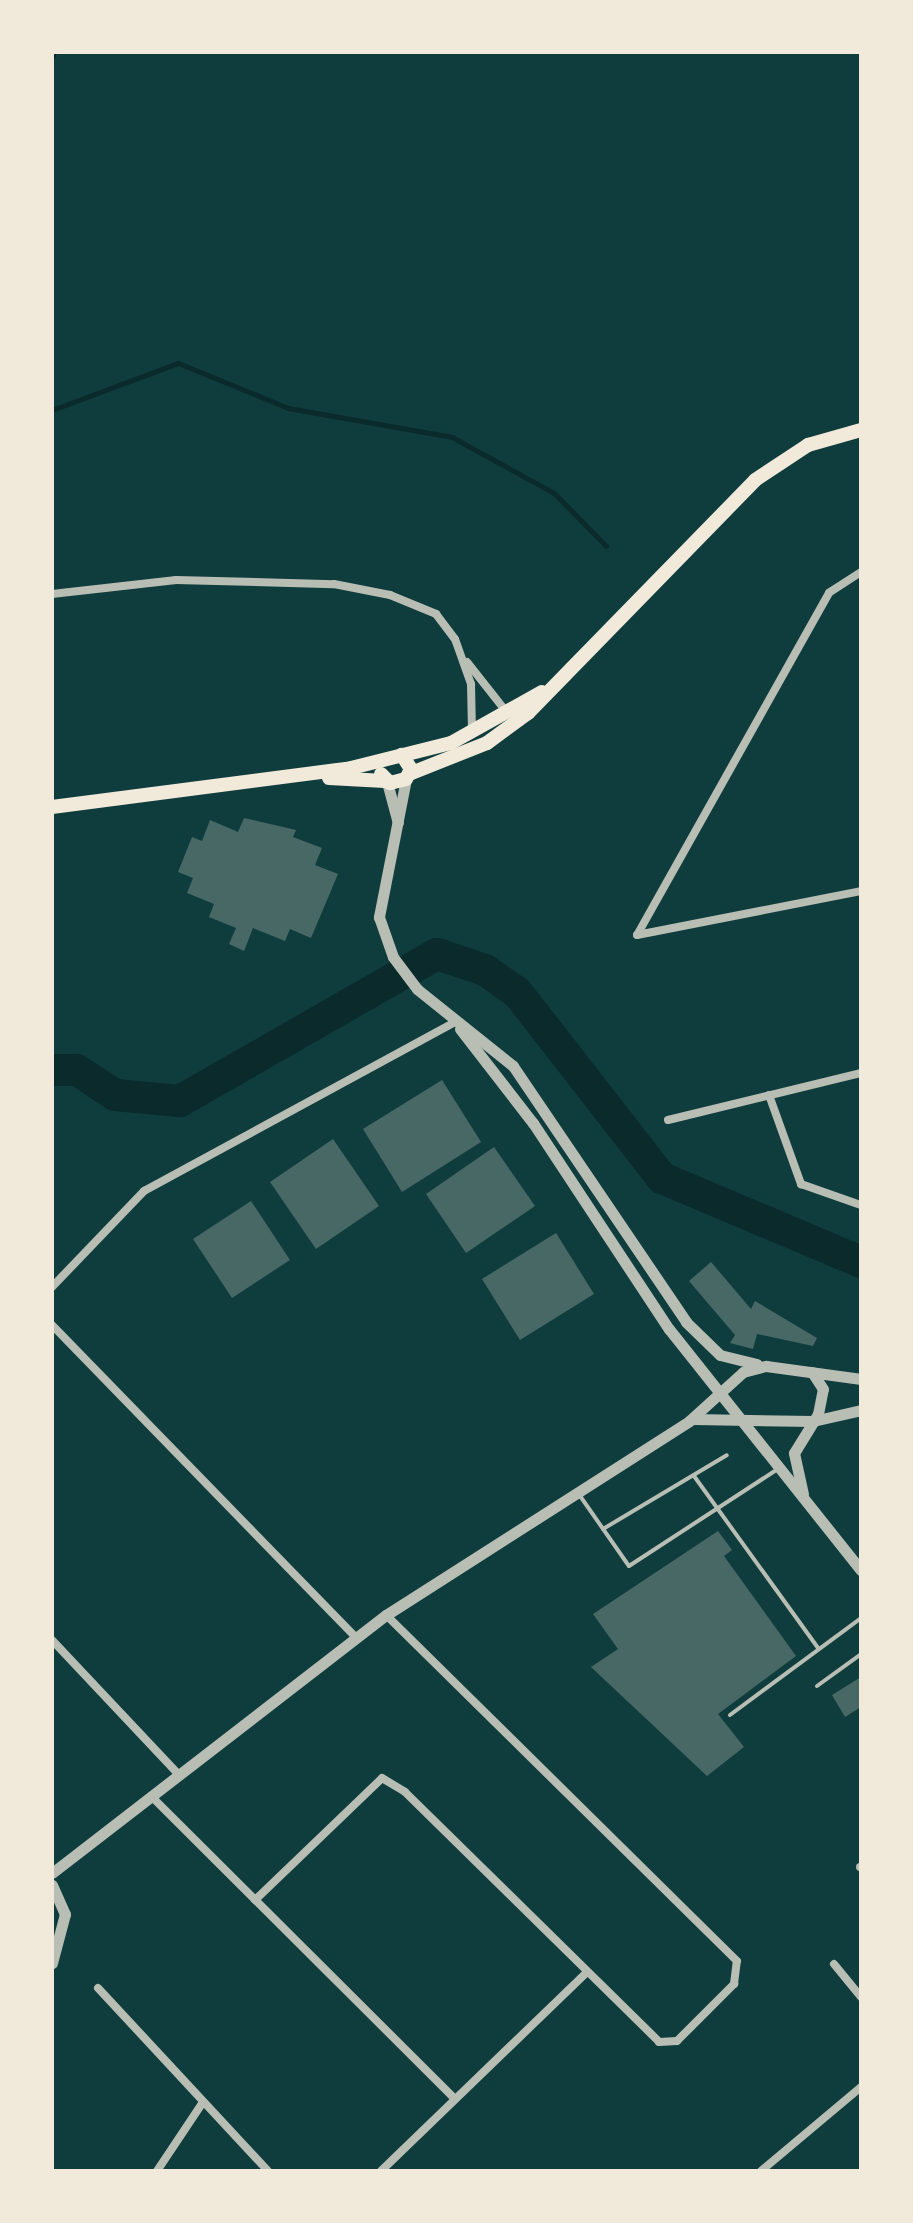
<!DOCTYPE html>
<style>
body{margin:0}
#map{position:relative;width:913px;height:2223px;overflow:hidden;background:#0f3d3e;font-family:"Noto Sans",sans-serif}
div>[style]{position:absolute}
[style*='--x']{left:calc(var(--x)*1px);top:calc(var(--y)*1px);width:calc(var(--w)*1px);rotate:calc(var(--a)*1deg)}
.stream>*{height:5px;margin:-2.5px;padding:0 2.5px;transform-origin:2.5px;border-radius:2.5px;background:#0a2a2b}
.river>*{height:32px;margin:-16px;padding:0 16px;transform-origin:16px;border-radius:16px;background:#0a2a2b}
.building>*{inset:0;background:#486865}
.service>*{height:4px;margin:-2px;padding:0 2px;transform-origin:2px;border-radius:2px;background:#b8beb3}
.minor>*{height:8px;margin:-4px;padding:0 4px;transform-origin:4px;border-radius:4px;background:#b8beb3}
.tertiary>*{height:11px;margin:-5.5px;padding:0 5.5px;transform-origin:5.5px;border-radius:5.5px;background:#b8beb3}
.primary>*{height:14px;margin:-7px;padding:0 7px;transform-origin:7px;border-radius:7px;background:#f1e9da}
span{translate:-50% -50%;white-space:nowrap;text-align:center;line-height:1.15;-webkit-text-stroke:8px #f1e9da;paint-order:stroke}
.frame{position:absolute;inset:0;border:54px solid #f1e9da;pointer-events:none}
</style>
<div id="map">
<div class="stream">
<div style="--x:52;--y:58;--w:6;--a:-72"></div>
<div style="--x:52;--y:410;--w:134;--a:-20.5"></div>
<div style="--x:178;--y:363;--w:119;--a:22.2"></div>
<div style="--x:288;--y:408;--w:167;--a:10"></div>
<div style="--x:452;--y:437;--w:116;--a:28.8"></div>
<div style="--x:554;--y:493;--w:74;--a:45.5"></div>
</div>
<div class="river">
<div style="--x:52;--y:1070;--w:25;--a:0"></div>
<div style="--x:77;--y:1070;--w:45;--a:33.3"></div>
<div style="--x:115;--y:1095;--w:65;--a:5.3"></div>
<div style="--x:180;--y:1101;--w:296;--a:-29.8"></div>
<div style="--x:437;--y:954;--w:51;--a:18.4"></div>
<div style="--x:485;--y:970;--w:39;--a:35"></div>
<div style="--x:517;--y:992;--w:236;--a:52.1"></div>
<div style="--x:662;--y:1178;--w:216;--a:22.9"></div>
</div>
<div class="building">
<div style="clip-path:polygon(244px 818px,296px 830px,293px 837px,322px 848px,315px 865px,338px 874px,311px 938px,290px 929px,285px 941px,253px 928px,244px 951px,229px 944px,236px 928px,209px 917px,214px 904px,187px 893px,193px 878px,178px 872px,192px 837px,202px 841px,210px 820px,238px 832px)"></div>
<div style="clip-path:polygon(442px 1080px,481px 1142px,402px 1192px,363px 1129px)"></div>
<div style="clip-path:polygon(333px 1139px,379px 1206px,316px 1249px,270px 1182px)"></div>
<div style="clip-path:polygon(494px 1147px,535px 1206px,466px 1253px,426px 1194px)"></div>
<div style="clip-path:polygon(251px 1201px,290px 1260px,232px 1298px,193px 1239px)"></div>
<div style="clip-path:polygon(556px 1233px,594px 1294px,520px 1340px,482px 1279px)"></div>
<div style="clip-path:polygon(711px 1262px,751px 1309px,755px 1301px,817px 1338px,813px 1346px,757px 1334px,753px 1349px,730px 1343px,735px 1335px,689px 1281px)"></div>
<div style="clip-path:polygon(718px 1531px,732px 1550px,724px 1556px,796px 1656px,718px 1714px,744px 1747px,707px 1776px,591px 1667px,618px 1649px,593px 1614px)"></div>
<div style="clip-path:polygon(861px 1677px,861px 1707px,845px 1717px,832px 1695px)"></div>
</div>
<div class="service">
<div style="--x:694;--y:1476;--w:213;--a:54.2"></div>
<div style="--x:578;--y:1493;--w:89;--a:55.1"></div>
<div style="--x:629;--y:1566;--w:178;--a:-33.1"></div>
<div style="--x:603;--y:1529;--w:144;--a:-30.8"></div>
<div style="--x:817;--y:1686;--w:54;--a:-36"></div>
<div style="--x:730;--y:1715;--w:163;--a:-36.5"></div>
</div>
<div class="minor">
<div style="--x:861;--y:572;--w:38;--a:147"></div>
<div style="--x:829;--y:593;--w:392;--a:119.3"></div>
<div style="--x:637;--y:935;--w:228;--a:-11.1"></div>
<div style="--x:52;--y:594;--w:125;--a:-6.4"></div>
<div style="--x:176;--y:580;--w:158;--a:1.5"></div>
<div style="--x:334;--y:584;--w:57;--a:11.1"></div>
<div style="--x:390;--y:595;--w:50;--a:22.4"></div>
<div style="--x:436;--y:614;--w:31;--a:53"></div>
<div style="--x:455;--y:639;--w:48;--a:70.4"></div>
<div style="--x:471;--y:684;--w:48;--a:88.8"></div>
<div style="--x:467;--y:662;--w:66;--a:51.7"></div>
<div style="--x:769;--y:1095;--w:95;--a:70.2"></div>
<div style="--x:801;--y:1184;--w:64;--a:19.3"></div>
<div style="--x:668;--y:1120;--w:199;--a:-13.7"></div>
<div style="--x:52;--y:1287;--w:133;--a:-46.2"></div>
<div style="--x:144;--y:1191;--w:354;--a:-28.5"></div>
<div style="--x:52;--y:1325;--w:436;--a:45.8"></div>
<div style="--x:52;--y:1640;--w:185;--a:46.7"></div>
<div style="--x:151;--y:1796;--w:429;--a:44.9"></div>
<div style="--x:860;--y:1867;--w:1;--a:0"></div>
<div style="--x:255;--y:1900;--w:176;--a:-43.8"></div>
<div style="--x:382;--y:1778;--w:27;--a:31"></div>
<div style="--x:405;--y:1792;--w:356;--a:44.5"></div>
<div style="--x:659;--y:2042;--w:18;--a:-3"></div>
<div style="--x:677;--y:2041;--w:81;--a:-45"></div>
<div style="--x:734;--y:1984;--w:23;--a:-83"></div>
<div style="--x:737;--y:1961;--w:493;--a:-135.4"></div>
<div style="--x:834;--y:1964;--w:43;--a:50.7"></div>
<div style="--x:98;--y:1988;--w:250;--a:47.1"></div>
<div style="--x:157;--y:2171;--w:83;--a:-56.3"></div>
<div style="--x:381;--y:2171;--w:286;--a:-44"></div>
<div style="--x:761;--y:2171;--w:131;--a:-40"></div>
</div>
<div class="tertiary">
<div style="--x:406;--y:779;--w:141;--a:101.1"></div>
<div style="--x:379;--y:917;--w:42;--a:70.7"></div>
<div style="--x:393;--y:957;--w:40;--a:53"></div>
<div style="--x:417;--y:989;--w:123;--a:38.7"></div>
<div style="--x:513;--y:1066;--w:309;--a:55.9"></div>
<div style="--x:686;--y:1322;--w:47;--a:44.1"></div>
<div style="--x:720;--y:1355;--w:38;--a:14"></div>
<div style="--x:387;--y:782;--w:42;--a:75"></div>
<div style="--x:460;--y:1029;--w:119;--a:52.2"></div>
<div style="--x:533;--y:1123;--w:247;--a:56.6"></div>
<div style="--x:669;--y:1329;--w:308;--a:51.5"></div>
<div style="--x:693;--y:1419;--w:120;--a:1"></div>
<div style="--x:813;--y:1421;--w:49;--a:-12.9"></div>
<div style="--x:803;--y:1494;--w:42;--a:-102.4"></div>
<div style="--x:794;--y:1453;--w:46;--a:-58.4"></div>
<div style="--x:818;--y:1414;--w:25;--a:-79"></div>
<div style="--x:823;--y:1389;--w:20;--a:-123"></div>
<div style="--x:52;--y:1873;--w:422;--a:-37.7"></div>
<div style="--x:386;--y:1615;--w:360;--a:-32.6"></div>
<div style="--x:689;--y:1421;--w:73;--a:-42.2"></div>
<div style="--x:743;--y:1372;--w:24;--a:-15"></div>
<div style="--x:766;--y:1366;--w:96;--a:7.8"></div>
<div style="--x:52;--y:1885;--w:32;--a:66"></div>
<div style="--x:65;--y:1914;--w:51;--a:104.9"></div>
</div>
<div class="primary">
<div style="--x:381;--y:774;--w:13;--a:45"></div>
<div style="--x:390;--y:783;--w:16;--a:-14"></div>
<div style="--x:406;--y:779;--w:11;--a:-63"></div>
<div style="--x:411;--y:769;--w:17;--a:-123"></div>
<div style="--x:409;--y:774;--w:84;--a:-21.7"></div>
<div style="--x:487;--y:743;--w:51;--a:-36.2"></div>
<div style="--x:528;--y:713;--w:325;--a:-45.7"></div>
<div style="--x:755;--y:480;--w:64;--a:-33.4"></div>
<div style="--x:808;--y:445;--w:55;--a:-15.8"></div>
<div style="--x:329;--y:778;--w:56;--a:3.1"></div>
<div style="--x:52;--y:807;--w:302;--a:-7.4"></div>
<div style="--x:351;--y:768;--w:103;--a:-14"></div>
<div style="--x:451;--y:743;--w:104;--a:-29.3"></div>
</div>
<div class="frame"></div>
</div>
